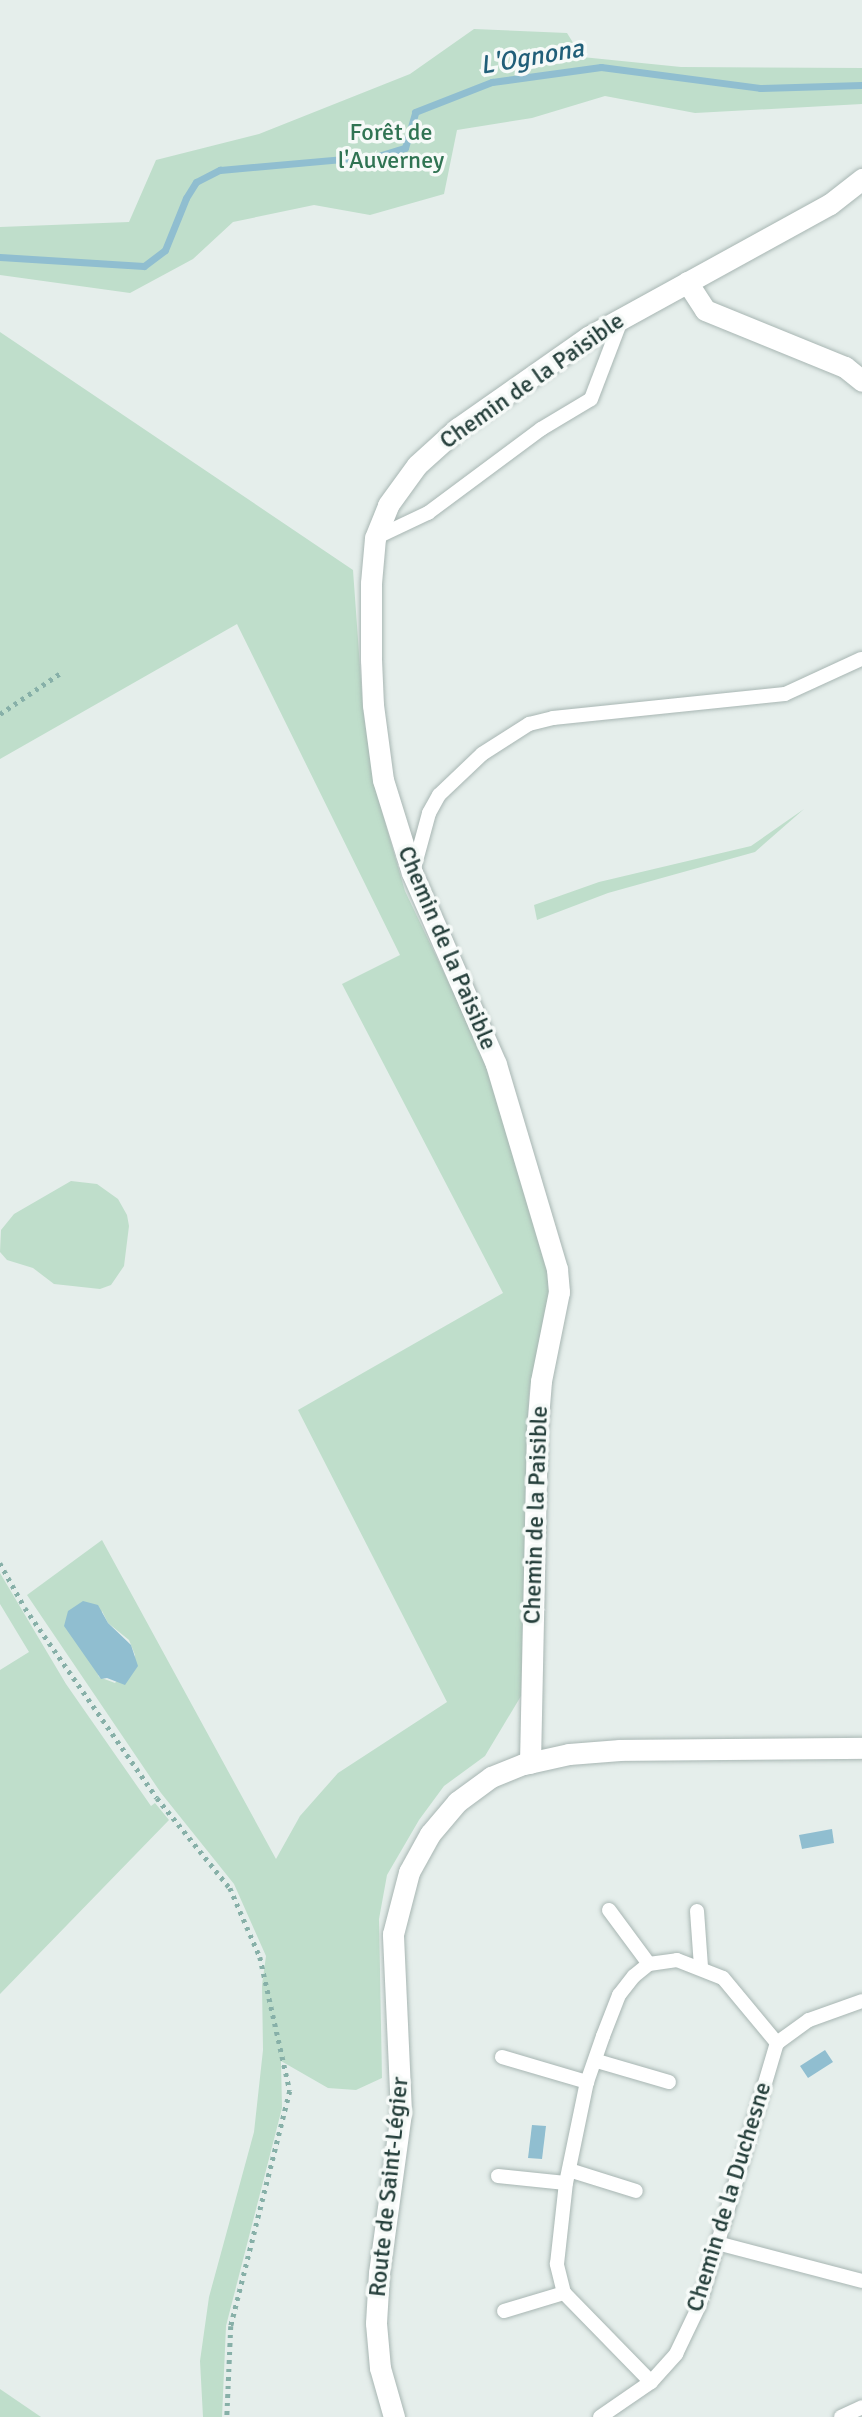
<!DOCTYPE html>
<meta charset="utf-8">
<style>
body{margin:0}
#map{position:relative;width:862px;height:2417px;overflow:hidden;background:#e5eeeb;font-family:Signika,sans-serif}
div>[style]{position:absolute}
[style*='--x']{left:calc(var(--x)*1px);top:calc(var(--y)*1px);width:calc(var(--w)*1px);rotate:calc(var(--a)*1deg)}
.green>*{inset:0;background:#bfdecb}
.water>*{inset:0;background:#90bed0}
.stream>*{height:7px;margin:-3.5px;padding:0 3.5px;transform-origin:3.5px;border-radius:3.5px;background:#90bed0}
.path>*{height:4.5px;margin-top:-2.25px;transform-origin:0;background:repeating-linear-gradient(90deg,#87b0a8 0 3.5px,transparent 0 8.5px)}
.roads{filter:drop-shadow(0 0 2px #a8b6b3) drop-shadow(0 0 2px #a8b6b3)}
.service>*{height:14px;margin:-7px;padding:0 7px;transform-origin:7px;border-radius:7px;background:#fff}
.minor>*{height:21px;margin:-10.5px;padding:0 10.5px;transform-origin:10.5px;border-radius:10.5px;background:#fff}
.secondary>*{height:21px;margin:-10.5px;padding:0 10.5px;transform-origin:10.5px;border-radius:10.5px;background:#fff}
span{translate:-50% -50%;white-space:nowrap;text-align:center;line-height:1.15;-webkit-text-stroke:7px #f6faf8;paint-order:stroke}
.park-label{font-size:24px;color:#307453}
.street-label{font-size:24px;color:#253f3b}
.water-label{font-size:26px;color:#215f79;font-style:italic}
</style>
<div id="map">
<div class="green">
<div style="clip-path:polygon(474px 29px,567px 33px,582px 57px,681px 67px,862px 68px,862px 104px,695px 113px,605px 96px,532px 118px,457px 130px,444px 194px,370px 215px,314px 205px,233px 222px,193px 259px,130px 293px,0 275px,0 227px,129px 222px,156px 160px,259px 134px,410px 74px)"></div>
<div style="clip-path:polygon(evenodd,0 332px,353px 570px,363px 709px,374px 784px,405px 891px,480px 1048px,544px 1240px,549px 1291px,529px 1393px,521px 1696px,485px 1756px,444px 1786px,419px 1820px,387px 1875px,379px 1919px,382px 2078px,356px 2090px,328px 2088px,281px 2061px,282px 2108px,226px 2326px,222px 2417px,203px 2417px,200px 2361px,209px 2297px,254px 2132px,263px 2050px,262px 1985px,266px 1956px,234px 1884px,161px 1793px,27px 1595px,102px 1540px,276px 1859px,300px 1816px,338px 1773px,447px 1702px,298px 1410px,503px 1293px,342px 984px,400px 955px,237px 624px,0 759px,0 332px,102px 1611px,108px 1623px,129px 1640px,135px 1655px,134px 1661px,115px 1683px,99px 1677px,95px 1668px,102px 1611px)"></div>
<div style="clip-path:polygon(804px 809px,755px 852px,608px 893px,537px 920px,534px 905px,599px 882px,751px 846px)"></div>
<div style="clip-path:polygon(71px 1181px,97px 1184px,118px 1199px,127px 1215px,129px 1226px,124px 1266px,111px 1285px,100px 1289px,54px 1284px,33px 1268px,7px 1260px,0 1252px,1px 1230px,14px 1214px)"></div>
<div style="clip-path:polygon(0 1573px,66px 1684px,151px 1806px,155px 1803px,169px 1820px,0 1994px,0 1670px,29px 1652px,0 1604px)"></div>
<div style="clip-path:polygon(0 2389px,41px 2417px,0 2417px)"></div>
</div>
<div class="water">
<div style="clip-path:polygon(83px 1601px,98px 1605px,108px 1623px,131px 1645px,138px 1666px,125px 1685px,107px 1678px,101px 1679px,64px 1626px,68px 1611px)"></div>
<div style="clip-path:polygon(832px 1829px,834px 1843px,802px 1849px,799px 1835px)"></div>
<div style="clip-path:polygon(825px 2050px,833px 2062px,808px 2078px,800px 2066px)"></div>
<div style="clip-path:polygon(532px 2125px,546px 2126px,542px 2159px,528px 2158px)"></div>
</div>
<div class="stream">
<div style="--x:0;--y:257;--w:144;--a:3.6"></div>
<div style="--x:144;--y:266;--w:26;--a:-37"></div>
<div style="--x:165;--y:250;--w:56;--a:-68"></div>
<div style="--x:186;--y:198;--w:19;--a:-58"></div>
<div style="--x:196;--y:182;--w:27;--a:-27"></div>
<div style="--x:220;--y:170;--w:159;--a:-5.1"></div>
<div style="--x:378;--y:156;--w:28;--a:-17"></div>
<div style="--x:405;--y:148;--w:37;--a:-74"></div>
<div style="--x:415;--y:112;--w:83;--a:-21.3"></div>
<div style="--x:492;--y:82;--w:110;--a:-7.8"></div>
<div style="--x:601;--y:67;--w:160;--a:7.5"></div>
<div style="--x:760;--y:88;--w:102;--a:-1.7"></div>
</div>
<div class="path">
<div style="--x:0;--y:714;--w:75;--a:-34.1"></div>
<div style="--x:0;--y:1563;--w:51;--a:60.9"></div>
<div style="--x:25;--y:1608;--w:231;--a:55.2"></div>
<div style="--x:157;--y:1798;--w:116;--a:51"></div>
<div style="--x:230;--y:1888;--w:75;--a:66.5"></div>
<div style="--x:260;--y:1957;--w:137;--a:77.4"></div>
<div style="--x:290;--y:2091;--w:242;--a:104.1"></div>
<div style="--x:231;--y:2326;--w:91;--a:92.5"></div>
</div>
<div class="roads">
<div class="service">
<div style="--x:375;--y:538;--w:59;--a:-25.3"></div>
<div style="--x:428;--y:513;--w:141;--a:-36.6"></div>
<div style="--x:541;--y:429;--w:58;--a:-31"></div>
<div style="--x:591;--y:399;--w:87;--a:-69.1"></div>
<div style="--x:413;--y:872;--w:61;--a:-74.8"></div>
<div style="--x:429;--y:813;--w:21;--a:-61"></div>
<div style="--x:439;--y:795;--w:59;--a:-43.6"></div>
<div style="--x:482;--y:754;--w:56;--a:-32.6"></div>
<div style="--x:529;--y:724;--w:25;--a:-14"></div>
<div style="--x:553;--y:718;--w:233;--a:-5.9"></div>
<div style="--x:785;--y:694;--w:84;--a:-24.7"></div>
<div style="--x:609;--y:1910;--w:67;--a:53.5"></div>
<div style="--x:697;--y:1911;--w:56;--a:85.9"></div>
<div style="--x:502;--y:2057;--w:89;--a:16.4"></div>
<div style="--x:597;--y:2061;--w:75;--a:16.3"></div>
<div style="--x:569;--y:2170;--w:70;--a:17.4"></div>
<div style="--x:498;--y:2176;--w:68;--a:5.9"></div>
<div style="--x:717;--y:2243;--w:150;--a:14.7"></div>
<div style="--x:504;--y:2311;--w:63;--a:-16.7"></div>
<div style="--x:651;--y:2382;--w:124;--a:-134.3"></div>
<div style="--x:564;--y:2293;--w:30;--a:-104"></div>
<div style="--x:557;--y:2264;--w:81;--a:-83.7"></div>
<div style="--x:566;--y:2183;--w:103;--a:-78.3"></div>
<div style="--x:587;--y:2082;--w:49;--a:-70.8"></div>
<div style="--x:603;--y:2036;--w:44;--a:-68.7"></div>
<div style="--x:619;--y:1995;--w:24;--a:-52"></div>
<div style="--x:634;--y:1976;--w:19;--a:-39"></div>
<div style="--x:649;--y:1964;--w:28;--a:-8"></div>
<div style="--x:677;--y:1960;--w:49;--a:21.4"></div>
<div style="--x:723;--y:1978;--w:85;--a:50.3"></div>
<div style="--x:600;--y:2417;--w:62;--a:-34.5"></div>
<div style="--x:651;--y:2382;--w:38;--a:-48"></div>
<div style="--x:676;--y:2354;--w:53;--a:-64.4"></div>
<div style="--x:699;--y:2306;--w:274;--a:-73.5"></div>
<div style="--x:777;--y:2043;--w:39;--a:-36"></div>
<div style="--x:809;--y:2020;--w:56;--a:-19.7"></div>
<div style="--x:841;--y:2417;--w:23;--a:-25"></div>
</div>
<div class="minor">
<div style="--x:687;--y:282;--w:33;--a:57"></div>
<div style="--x:705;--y:310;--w:151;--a:22.2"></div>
<div style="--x:845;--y:367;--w:22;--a:39"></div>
<div style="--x:530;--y:1763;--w:333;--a:-88.8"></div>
<div style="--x:537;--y:1430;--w:49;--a:-85.3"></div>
<div style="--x:541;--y:1381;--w:91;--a:-78.6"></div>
<div style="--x:559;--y:1292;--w:23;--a:-95"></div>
<div style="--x:557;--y:1269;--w:214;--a:-106.6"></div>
<div style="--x:496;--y:1064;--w:209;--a:-113.7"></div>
<div style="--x:412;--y:873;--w:97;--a:-107.3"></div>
<div style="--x:383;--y:780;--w:76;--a:-97.6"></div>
<div style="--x:373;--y:705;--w:45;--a:-92.5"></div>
<div style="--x:371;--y:660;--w:77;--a:-90"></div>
<div style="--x:371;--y:583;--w:45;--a:-84.9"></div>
<div style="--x:375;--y:538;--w:35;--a:-68"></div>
<div style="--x:388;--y:505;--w:49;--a:-54.1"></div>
<div style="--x:417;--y:465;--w:55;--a:-42.1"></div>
<div style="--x:458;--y:428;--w:159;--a:-35"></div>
<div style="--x:588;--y:337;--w:276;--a:-28.8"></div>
<div style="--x:830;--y:204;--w:41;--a:-38"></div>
</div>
<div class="secondary">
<div style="--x:394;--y:2417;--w:51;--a:-105.9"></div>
<div style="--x:380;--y:2368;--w:45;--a:-95.1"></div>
<div style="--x:376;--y:2323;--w:50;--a:-86.6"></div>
<div style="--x:379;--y:2273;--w:162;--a:-82.2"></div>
<div style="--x:401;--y:2112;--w:178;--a:-92.6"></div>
<div style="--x:393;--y:1934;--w:64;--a:-75.5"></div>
<div style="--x:409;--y:1872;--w:43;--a:-61.1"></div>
<div style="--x:430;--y:1834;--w:42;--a:-49.8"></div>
<div style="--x:457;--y:1802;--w:42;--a:-36.3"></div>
<div style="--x:491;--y:1777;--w:35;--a:-22"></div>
<div style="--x:524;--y:1764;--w:46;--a:-12.5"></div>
<div style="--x:569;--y:1754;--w:51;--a:-4.5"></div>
<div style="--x:620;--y:1750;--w:242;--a:-0.5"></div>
</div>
</div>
<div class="park-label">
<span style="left:391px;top:147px">Forêt de<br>l'Auverney</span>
</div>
<div class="street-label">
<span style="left:532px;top:381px;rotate:-35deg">Chemin de la Paisible</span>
<span style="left:447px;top:948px;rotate:67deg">Chemin de la Paisible</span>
<span style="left:536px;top:1515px;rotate:-88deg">Chemin de la Paisible</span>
<span style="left:389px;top:2187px;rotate:-84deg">Route de Saint-Légier</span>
<span style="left:729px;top:2197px;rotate:-73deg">Chemin de la Duchesne</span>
</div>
<div class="water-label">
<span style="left:532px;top:58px;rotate:-10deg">L'Ognona</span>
</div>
</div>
